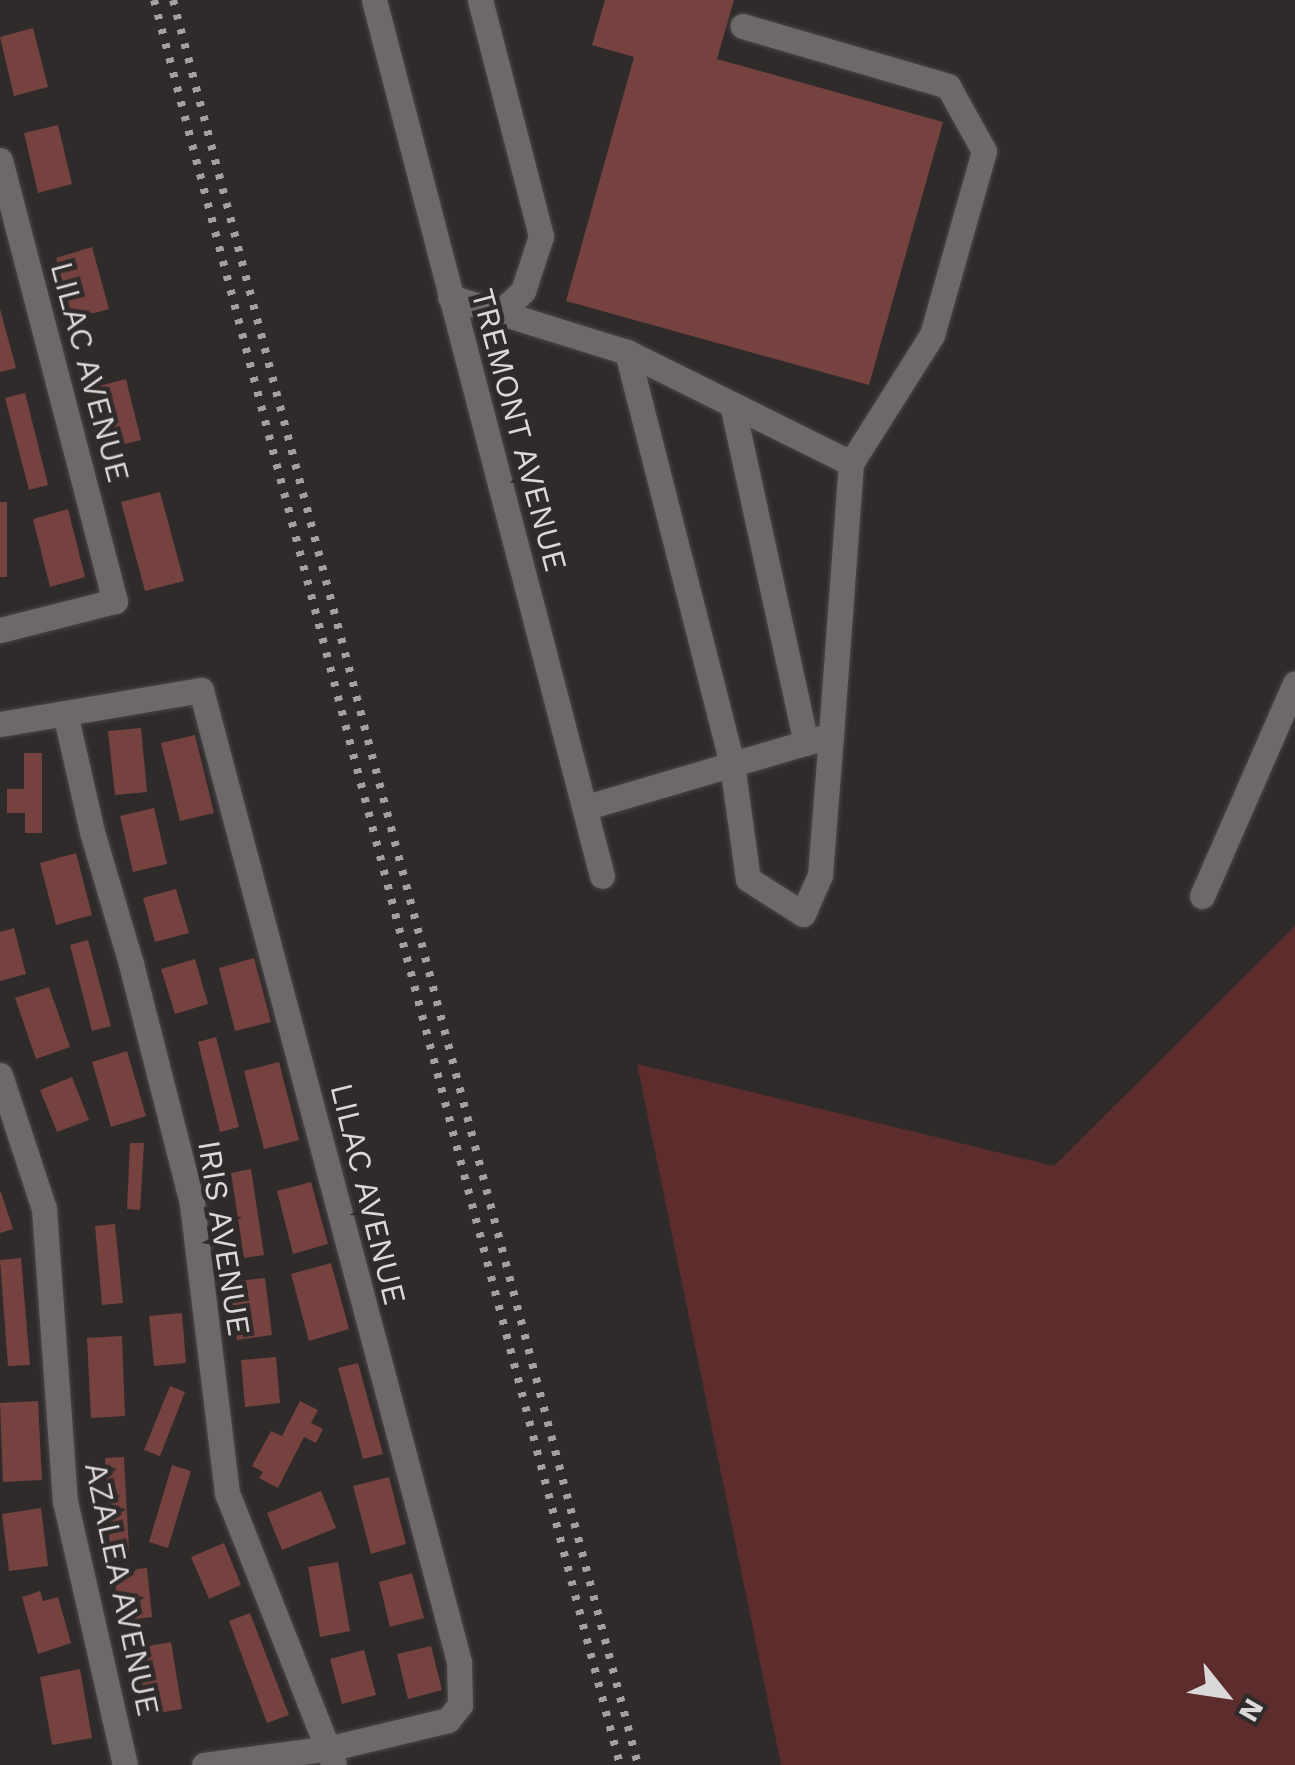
<!DOCTYPE html>
<style>
body{margin:0}
#map{position:relative;width:1295px;height:1765px;overflow:hidden;background:#2e2b2a;font-family:"Work Sans",sans-serif}
div>[style]{position:absolute}
[style*='--x']{left:calc(var(--x)*1px);top:calc(var(--y)*1px);width:calc(var(--w)*1px);rotate:calc(var(--a)*1deg)}
.green>*{inset:0;background:#5c2d2c}
.building>*{inset:0;background:#754240}
.roads{filter:drop-shadow(0 0 2px #494646) drop-shadow(0 0 2px #494646)}
.minor>*{height:25px;margin:-12.5px;padding:0 12.5px;transform-origin:12.5px;border-radius:12.5px;background:#6d6969}
.rail>*{height:8px;margin-top:-4px;transform-origin:0;background:repeating-linear-gradient(90deg,#a2a0a0 0 5px,transparent 0 15px)}
span{translate:-50% -50%;white-space:nowrap;text-align:center;line-height:1.15;-webkit-text-stroke:9px #2e2b2a;paint-order:stroke}
.street-label{font-size:32px;color:#dad8d8}
.north{position:absolute;left:1175px;top:1645px;width:100px;height:100px;-webkit-text-stroke:8px #2e2b2a;paint-order:stroke;rotate:120deg;font-size:28px;font-weight:700;line-height:40px;text-align:center;color:#dad8d8}
.north::after{content:'';display:block;margin:auto;width:35px;height:45px;background:#dad8d8;clip-path:polygon(50% 0,100% 100%,50% 72%,0 100%)}
</style>
<div id="map">
<div class="green">
<div style="clip-path:polygon(1295px 926px,1295px 1765px,781px 1765px,637px 1064px,1054px 1166px)"></div>
</div>
<div class="building">
<div style="clip-path:polygon(605px 0,734px 0,717px 59px,943px 122px,869px 385px,566px 301px,634px 57px,592px 45px)"></div>
<div style="clip-path:polygon(33px 28px,48px 87px,14px 96px,0 37px)"></div>
<div style="clip-path:polygon(58px 125px,72px 184px,38px 193px,24px 133px)"></div>
<div style="clip-path:polygon(92px 247px,109px 309px,73px 319px,56px 258px)"></div>
<div style="clip-path:polygon(0 309px,16px 368px,0 372px)"></div>
<div style="clip-path:polygon(126px 379px,141px 440px,106px 449px,91px 388px)"></div>
<div style="clip-path:polygon(25px 393px,48px 485px,29px 490px,5px 398px)"></div>
<div style="clip-path:polygon(160px 492px,184px 581px,145px 591px,121px 502px)"></div>
<div style="clip-path:polygon(0 502px,7px 502px,7px 577px,0 577px)"></div>
<div style="clip-path:polygon(68px 509px,85px 577px,50px 587px,33px 519px)"></div>
<div style="clip-path:polygon(141px 728px,147px 792px,115px 795px,108px 731px)"></div>
<div style="clip-path:polygon(195px 735px,214px 813px,180px 821px,161px 743px)"></div>
<div style="clip-path:polygon(24px 753px,42px 753px,42px 833px,25px 833px,25px 813px,7px 813px,7px 789px,24px 789px)"></div>
<div style="clip-path:polygon(154px 808px,167px 864px,133px 872px,120px 816px)"></div>
<div style="clip-path:polygon(76px 853px,92px 915px,56px 925px,40px 863px)"></div>
<div style="clip-path:polygon(176px 889px,189px 933px,155px 942px,143px 898px)"></div>
<div style="clip-path:polygon(14px 928px,26px 974px,0 981px,0 932px)"></div>
<div style="clip-path:polygon(88px 940px,111px 1026px,92px 1031px,70px 945px)"></div>
<div style="clip-path:polygon(254px 958px,271px 1022px,235px 1031px,219px 968px)"></div>
<div style="clip-path:polygon(195px 959px,208px 1004px,175px 1014px,161px 969px)"></div>
<div style="clip-path:polygon(49px 987px,70px 1047px,36px 1059px,15px 998px)"></div>
<div style="clip-path:polygon(216px 1037px,239px 1127px,220px 1132px,198px 1042px)"></div>
<div style="clip-path:polygon(127px 1051px,146px 1116px,111px 1127px,92px 1062px)"></div>
<div style="clip-path:polygon(279px 1062px,299px 1140px,264px 1149px,244px 1071px)"></div>
<div style="clip-path:polygon(72px 1077px,89px 1120px,57px 1132px,40px 1090px)"></div>
<div style="clip-path:polygon(130px 1143px,144px 1143px,140px 1210px,127px 1209px)"></div>
<div style="clip-path:polygon(251px 1169px,264px 1255px,244px 1258px,231px 1173px)"></div>
<div style="clip-path:polygon(311px 1182px,328px 1244px,293px 1254px,277px 1191px)"></div>
<div style="clip-path:polygon(1px 1192px,13px 1229px,0 1233px,0 1193px)"></div>
<div style="clip-path:polygon(115px 1224px,123px 1303px,102px 1305px,95px 1226px)"></div>
<div style="clip-path:polygon(21px 1258px,30px 1365px,8px 1366px,0 1260px)"></div>
<div style="clip-path:polygon(331px 1263px,349px 1329px,309px 1341px,291px 1274px)"></div>
<div style="clip-path:polygon(265px 1278px,272px 1335px,237px 1340px,230px 1282px)"></div>
<div style="clip-path:polygon(182px 1313px,186px 1363px,154px 1366px,149px 1316px)"></div>
<div style="clip-path:polygon(122px 1336px,125px 1416px,91px 1418px,87px 1338px)"></div>
<div style="clip-path:polygon(276px 1357px,280px 1403px,245px 1407px,241px 1360px)"></div>
<div style="clip-path:polygon(358px 1363px,383px 1454px,363px 1459px,338px 1368px)"></div>
<div style="clip-path:polygon(170px 1386px,185px 1392px,160px 1456px,144px 1450px)"></div>
<div style="clip-path:polygon(38px 1401px,42px 1480px,3px 1482px,0 1403px)"></div>
<div style="clip-path:polygon(300px 1401px,318px 1410px,311px 1423px,323px 1429px,316px 1443px,304px 1437px,278px 1488px,259px 1478px,263px 1472px,252px 1466px,271px 1431px,282px 1436px)"></div>
<div style="clip-path:polygon(124px 1457px,129px 1551px,110px 1552px,105px 1458px)"></div>
<div style="clip-path:polygon(172px 1465px,191px 1471px,168px 1548px,149px 1542px)"></div>
<div style="clip-path:polygon(389px 1477px,406px 1544px,371px 1554px,353px 1486px)"></div>
<div style="clip-path:polygon(321px 1491px,336px 1528px,282px 1550px,267px 1513px)"></div>
<div style="clip-path:polygon(41px 1508px,48px 1566px,9px 1571px,2px 1514px)"></div>
<div style="clip-path:polygon(224px 1543px,241px 1585px,209px 1599px,191px 1557px)"></div>
<div style="clip-path:polygon(338px 1562px,350px 1631px,320px 1637px,308px 1567px)"></div>
<div style="clip-path:polygon(147px 1568px,152px 1617px,119px 1621px,114px 1571px)"></div>
<div style="clip-path:polygon(412px 1573px,424px 1618px,390px 1627px,379px 1582px)"></div>
<div style="clip-path:polygon(40px 1591px,43px 1601px,58px 1597px,71px 1643px,38px 1654px,22px 1597px)"></div>
<div style="clip-path:polygon(250px 1613px,289px 1715px,267px 1723px,229px 1621px)"></div>
<div style="clip-path:polygon(171px 1642px,182px 1709px,147px 1715px,137px 1648px)"></div>
<div style="clip-path:polygon(431px 1646px,442px 1690px,408px 1699px,397px 1654px)"></div>
<div style="clip-path:polygon(364px 1650px,376px 1695px,342px 1704px,330px 1659px)"></div>
<div style="clip-path:polygon(80px 1669px,92px 1738px,52px 1745px,40px 1677px)"></div>
</div>
<div class="roads">
<div class="minor">
<div style="--x:374;--y:0;--w:905;--a:75.41"></div>
<div style="--x:480;--y:0;--w:244;--a:75.5"></div>
<div style="--x:541;--y:236;--w:58;--a:108.1"></div>
<div style="--x:523;--y:291;--w:33;--a:137"></div>
<div style="--x:0;--y:160;--w:456;--a:75.4"></div>
<div style="--x:115;--y:601;--w:119;--a:165.8"></div>
<div style="--x:450;--y:297;--w:185;--a:17.3"></div>
<div style="--x:627;--y:352;--w:250;--a:26.4"></div>
<div style="--x:627;--y:352;--w:425;--a:75.7"></div>
<div style="--x:732;--y:764;--w:116;--a:82.1"></div>
<div style="--x:748;--y:879;--w:65;--a:32.5"></div>
<div style="--x:803;--y:914;--w:43;--a:-66.4"></div>
<div style="--x:820;--y:875;--w:140;--a:-85.5"></div>
<div style="--x:732;--y:404;--w:347;--a:77.7"></div>
<div style="--x:65;--y:713;--w:122;--a:77.2"></div>
<div style="--x:92;--y:832;--w:138;--a:73.5"></div>
<div style="--x:131;--y:964;--w:248;--a:75.7"></div>
<div style="--x:192;--y:1204;--w:291;--a:83.1"></div>
<div style="--x:227;--y:1493;--w:292;--a:68.5"></div>
<div style="--x:0;--y:724;--w:204;--a:-9.6"></div>
<div style="--x:201;--y:690;--w:1006;--a:75.13"></div>
<div style="--x:459;--y:1662;--w:43;--a:88.7"></div>
<div style="--x:460;--y:1705;--w:19;--a:129"></div>
<div style="--x:448;--y:1720;--w:120;--a:166.5"></div>
<div style="--x:331;--y:1748;--w:128;--a:172.4"></div>
<div style="--x:587;--y:807;--w:254;--a:-16.4"></div>
<div style="--x:831;--y:735;--w:273;--a:-85.8"></div>
<div style="--x:851;--y:463;--w:151;--a:-57.7"></div>
<div style="--x:932;--y:335;--w:191;--a:-74.2"></div>
<div style="--x:984;--y:151;--w:74;--a:-119"></div>
<div style="--x:948;--y:86;--w:214;--a:-163.7"></div>
<div style="--x:1202;--y:896;--w:232;--a:-66.4"></div>
<div style="--x:0;--y:1075;--w:141;--a:71.8"></div>
<div style="--x:44;--y:1209;--w:293;--a:85.9"></div>
<div style="--x:65;--y:1501;--w:271;--a:77.2"></div>
</div>
</div>
<div class="rail">
<div style="--x:154;--y:0;--w:1825;--a:75.21"></div>
<div style="--x:173;--y:0;--w:1825;--a:75.24"></div>
</div>
<div class="street-label">
<span style="left:90px;top:372px;rotate:75deg">LILAC AVENUE</span>
<span style="left:519px;top:430px;rotate:75deg">TREMONT AVENUE</span>
<span style="left:368px;top:1194px;rotate:76deg">LILAC AVENUE</span>
<span style="left:224px;top:1238px;rotate:81deg">IRIS AVENUE</span>
<span style="left:122px;top:1589px;rotate:78deg">AZALEA AVENUE</span>
</div>
<div class="north">N</div>
</div>
